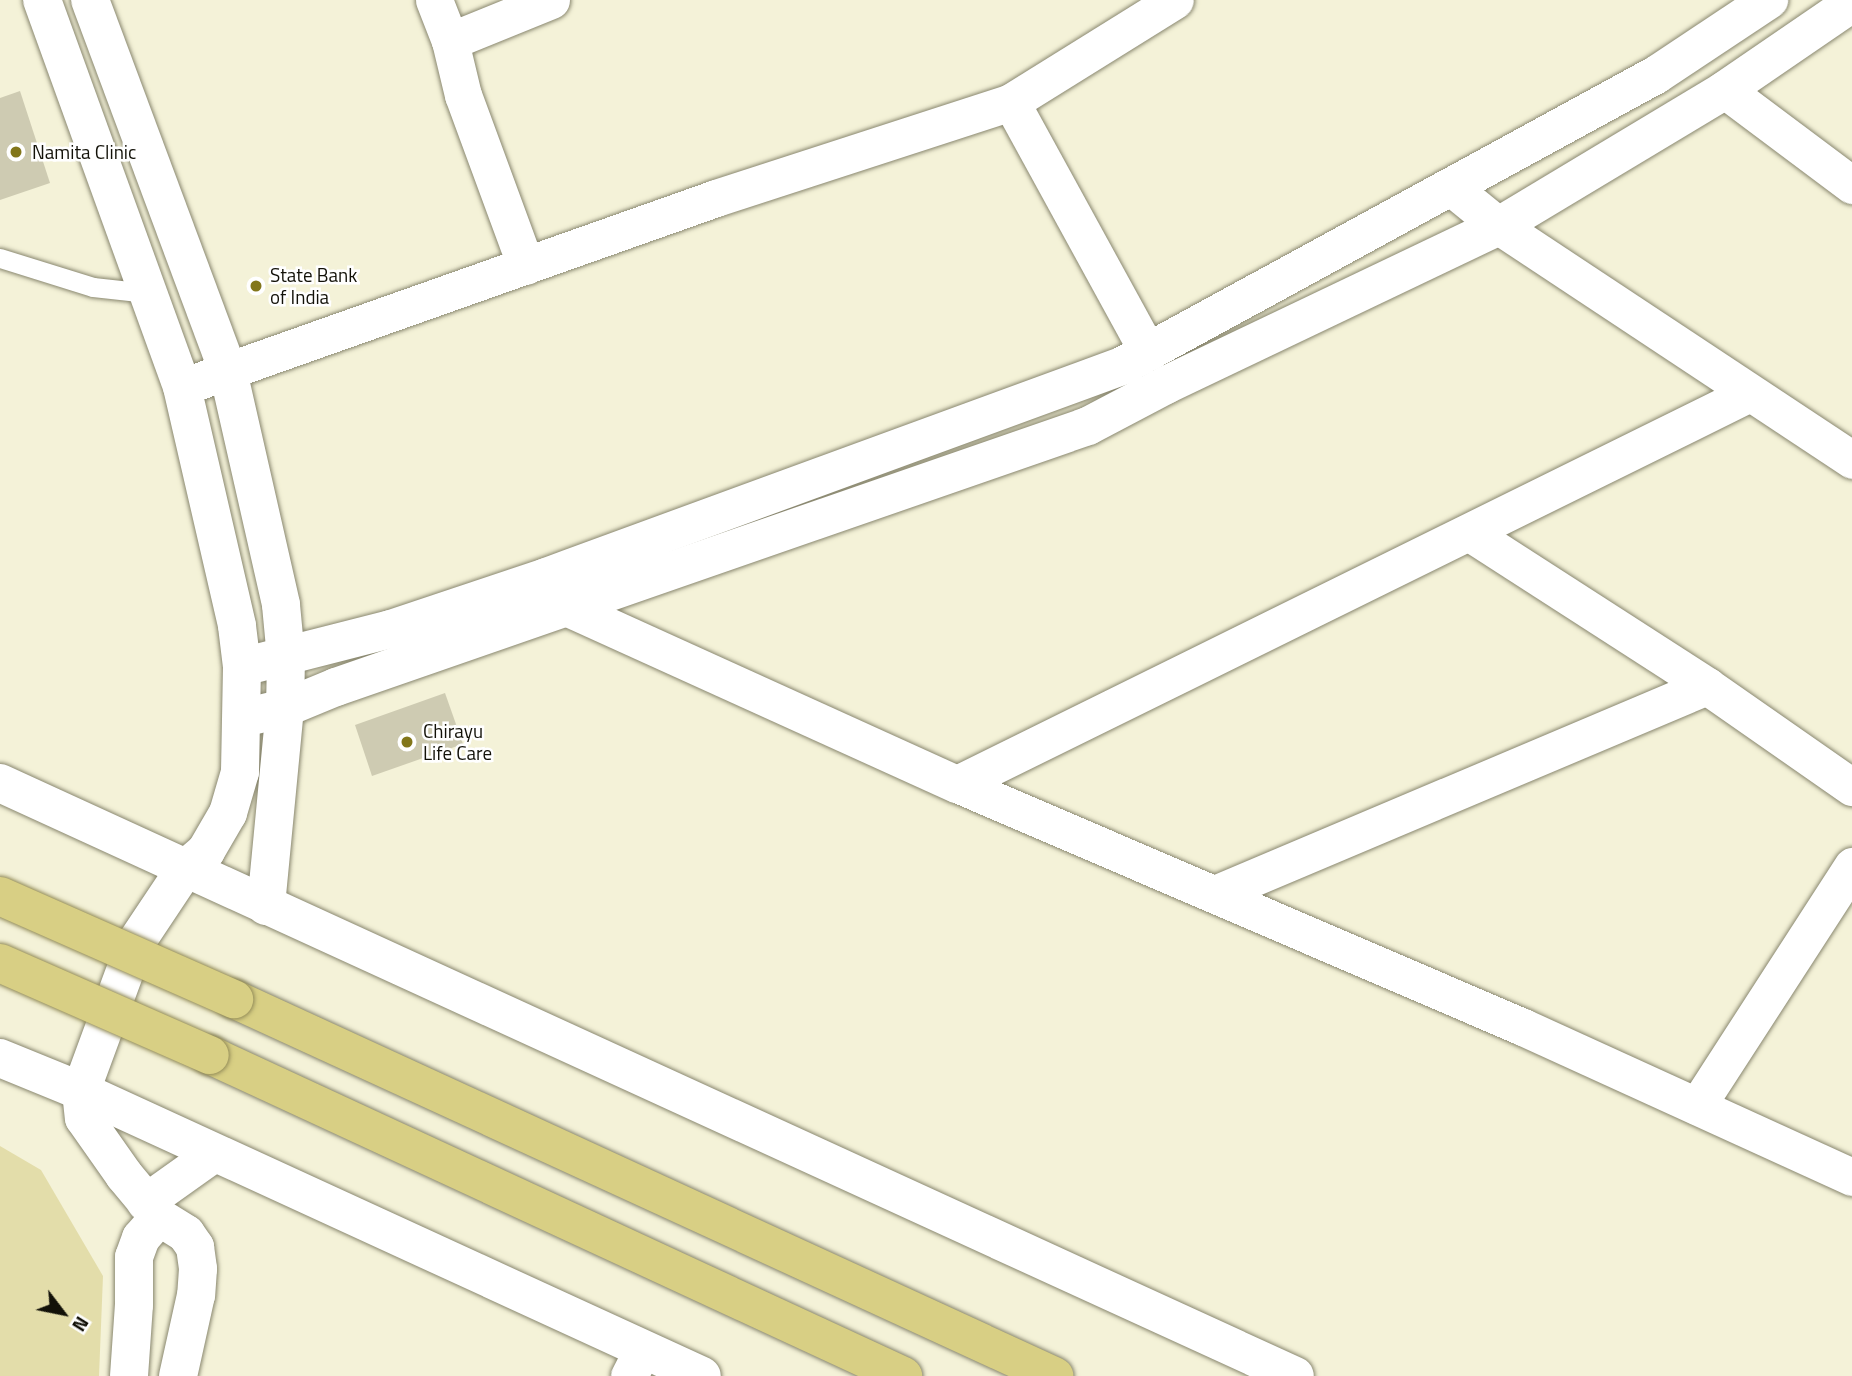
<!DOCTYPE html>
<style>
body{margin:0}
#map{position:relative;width:1852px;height:1376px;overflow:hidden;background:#f4f2d8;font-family:"Titillium Web",sans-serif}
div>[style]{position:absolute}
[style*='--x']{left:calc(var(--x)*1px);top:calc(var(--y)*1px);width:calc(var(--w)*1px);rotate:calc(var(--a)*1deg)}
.green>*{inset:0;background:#e3ddaa}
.building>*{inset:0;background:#cecbb2}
.roads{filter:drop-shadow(0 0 2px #89876f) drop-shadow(0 0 2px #89876f)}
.lane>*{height:19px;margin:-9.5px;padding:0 9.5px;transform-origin:9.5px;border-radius:9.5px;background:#fff}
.street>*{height:37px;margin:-18.5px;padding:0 18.5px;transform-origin:18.5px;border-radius:18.5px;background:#fff}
.secondary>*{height:38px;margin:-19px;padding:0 19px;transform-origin:19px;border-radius:19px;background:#fff}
.highway>*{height:38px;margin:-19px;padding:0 19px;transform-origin:19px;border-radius:19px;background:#d8cf84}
.bridges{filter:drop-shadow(0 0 2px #938c59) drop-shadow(0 0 2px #938c59)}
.highway-bridge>*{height:38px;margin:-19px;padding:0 19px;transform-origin:19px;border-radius:19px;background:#d8cf84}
.dots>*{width:19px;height:19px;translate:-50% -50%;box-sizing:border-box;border:4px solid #fff;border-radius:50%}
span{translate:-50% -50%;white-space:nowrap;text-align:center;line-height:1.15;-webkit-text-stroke:5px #fff;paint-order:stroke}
.poi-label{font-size:19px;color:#121108}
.left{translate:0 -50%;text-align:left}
.north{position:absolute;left:28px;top:1278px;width:70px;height:70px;-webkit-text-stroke:5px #fff;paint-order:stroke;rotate:122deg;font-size:19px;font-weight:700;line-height:28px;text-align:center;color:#121108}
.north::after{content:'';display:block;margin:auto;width:24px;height:32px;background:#121108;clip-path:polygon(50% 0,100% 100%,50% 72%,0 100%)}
</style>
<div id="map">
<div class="green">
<div style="clip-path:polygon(0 1146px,41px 1170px,103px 1276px,99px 1376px,0 1376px)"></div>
</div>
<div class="building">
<div style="clip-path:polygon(20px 91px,50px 183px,0 200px,0 98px)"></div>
<div style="clip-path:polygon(445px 693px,463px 744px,372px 776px,355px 725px)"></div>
</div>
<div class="roads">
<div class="lane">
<div style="--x:0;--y:258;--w:97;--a:17.3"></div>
<div style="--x:93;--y:287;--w:55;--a:6.2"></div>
</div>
<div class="street">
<div style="--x:434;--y:0;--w:44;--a:68.7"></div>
<div style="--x:450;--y:41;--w:56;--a:76.5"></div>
<div style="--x:463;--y:95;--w:182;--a:69.8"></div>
<div style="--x:450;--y:41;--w:109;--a:-22.1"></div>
<div style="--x:1725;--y:90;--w:159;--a:36.8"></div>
<div style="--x:1011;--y:102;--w:285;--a:61.3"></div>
<div style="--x:1451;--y:187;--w:62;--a:39.1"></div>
<div style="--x:1499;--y:226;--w:424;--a:33.5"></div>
<div style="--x:182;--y:387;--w:566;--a:-19.49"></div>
<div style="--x:716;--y:198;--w:310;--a:-18"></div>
<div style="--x:1011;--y:102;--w:193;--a:-31.9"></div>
<div style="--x:1470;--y:533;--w:282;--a:32.8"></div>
<div style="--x:566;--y:607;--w:429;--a:24.4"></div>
<div style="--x:957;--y:784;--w:616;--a:23.24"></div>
<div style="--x:1523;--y:1027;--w:362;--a:24.5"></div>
<div style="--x:957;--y:784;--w:884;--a:-26.25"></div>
<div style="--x:1217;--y:893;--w:532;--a:-22.9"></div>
<div style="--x:1707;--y:686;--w:177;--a:34.9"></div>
<div style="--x:1697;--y:1106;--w:286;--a:-57.1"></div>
<div style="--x:145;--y:1202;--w:85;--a:-35.4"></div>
<div style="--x:629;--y:1376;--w:30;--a:-63"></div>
</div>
<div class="secondary">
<div style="--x:42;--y:0;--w:412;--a:70.1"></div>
<div style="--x:182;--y:387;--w:245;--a:77"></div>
<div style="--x:237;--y:626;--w:41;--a:83"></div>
<div style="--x:242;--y:667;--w:105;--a:91.1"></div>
<div style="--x:240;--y:772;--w:43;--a:106.3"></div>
<div style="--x:228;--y:813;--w:44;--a:120.1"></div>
<div style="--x:206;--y:851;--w:28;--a:139"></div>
<div style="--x:185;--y:869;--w:90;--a:123.7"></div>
<div style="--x:135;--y:944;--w:157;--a:110.2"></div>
<div style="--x:81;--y:1091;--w:27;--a:84"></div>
<div style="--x:84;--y:1118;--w:70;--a:54.9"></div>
<div style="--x:124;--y:1175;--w:55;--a:50.2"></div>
<div style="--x:159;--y:1217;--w:32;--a:32"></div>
<div style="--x:186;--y:1234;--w:16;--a:55"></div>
<div style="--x:195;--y:1247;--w:22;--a:82"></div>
<div style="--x:198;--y:1269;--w:26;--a:94"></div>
<div style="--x:196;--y:1295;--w:83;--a:102.5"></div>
<div style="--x:90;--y:0;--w:396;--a:69.6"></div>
<div style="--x:228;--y:371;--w:240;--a:77.2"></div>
<div style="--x:281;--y:605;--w:53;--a:84.6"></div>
<div style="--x:286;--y:658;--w:50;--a:91.1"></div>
<div style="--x:285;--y:708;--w:199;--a:95.5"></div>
<div style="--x:242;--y:667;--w:154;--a:-14.3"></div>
<div style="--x:391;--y:629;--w:163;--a:-18.5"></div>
<div style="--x:546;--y:577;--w:613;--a:-20.12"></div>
<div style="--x:1122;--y:366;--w:608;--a:-28.59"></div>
<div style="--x:1656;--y:75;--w:136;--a:-33.6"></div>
<div style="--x:243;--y:718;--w:43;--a:-13.4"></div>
<div style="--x:285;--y:708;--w:55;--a:-22.4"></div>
<div style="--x:336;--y:687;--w:796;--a:-19.14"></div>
<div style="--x:1088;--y:426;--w:88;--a:-27.7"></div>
<div style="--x:1166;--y:385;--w:369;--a:-25.5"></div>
<div style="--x:1499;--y:226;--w:264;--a:-31"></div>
<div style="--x:1725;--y:90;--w:154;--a:-34.4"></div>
<div style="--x:0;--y:783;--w:1424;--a:24.6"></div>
<div style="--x:0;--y:1058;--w:87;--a:22.2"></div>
<div style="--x:81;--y:1091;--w:683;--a:24.65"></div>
<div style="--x:129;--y:1376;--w:71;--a:-86"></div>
<div style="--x:134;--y:1305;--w:48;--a:-90"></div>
<div style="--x:134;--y:1257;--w:20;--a:-70"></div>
<div style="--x:141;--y:1238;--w:28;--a:-49"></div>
</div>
<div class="highway">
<div style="--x:234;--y:999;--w:903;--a:24.69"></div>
<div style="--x:210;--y:1055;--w:764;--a:24.85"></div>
</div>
</div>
<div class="bridges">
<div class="highway-bridge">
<div style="--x:0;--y:896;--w:256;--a:23.8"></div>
<div style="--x:0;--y:963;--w:229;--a:23.7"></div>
</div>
</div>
<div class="dots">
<div style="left:16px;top:152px;background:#82761a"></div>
<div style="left:256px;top:286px;background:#82761a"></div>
<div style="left:407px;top:742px;background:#82761a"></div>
</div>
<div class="poi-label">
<span class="left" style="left:32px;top:152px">Namita Clinic</span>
<span class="left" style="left:270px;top:286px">State Bank<br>of India</span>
<span class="left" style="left:423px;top:742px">Chirayu<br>Life Care</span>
</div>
<div class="north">N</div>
</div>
